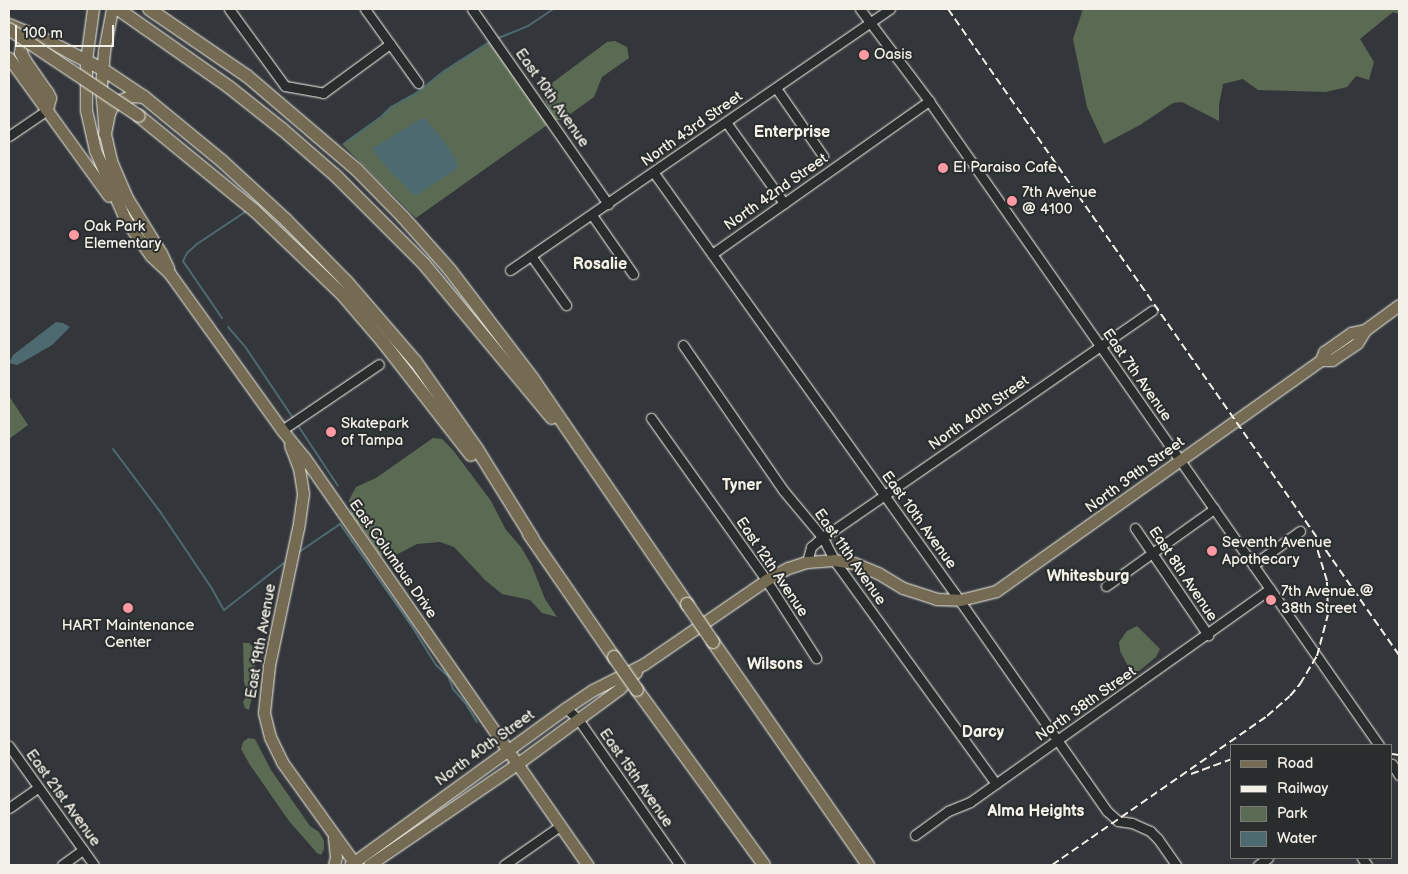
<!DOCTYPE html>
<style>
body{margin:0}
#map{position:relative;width:1408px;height:874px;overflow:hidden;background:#33363a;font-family:"Balsamiq Sans",sans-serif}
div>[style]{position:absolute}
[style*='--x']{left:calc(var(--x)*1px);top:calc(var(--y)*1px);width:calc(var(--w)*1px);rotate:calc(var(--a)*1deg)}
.green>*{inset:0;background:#5b6b53}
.water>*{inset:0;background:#4d6a71}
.stream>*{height:2px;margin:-1px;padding:0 1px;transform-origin:1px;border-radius:1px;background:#4d6a71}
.roads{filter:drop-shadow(0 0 1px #f4f1e8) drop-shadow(0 0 1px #f4f1e8)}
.minor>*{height:9px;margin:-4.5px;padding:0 4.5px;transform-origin:4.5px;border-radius:4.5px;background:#2a2d2e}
.major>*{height:11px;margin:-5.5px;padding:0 5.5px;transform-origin:5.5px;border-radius:5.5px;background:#746b52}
.highway>*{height:12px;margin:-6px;padding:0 6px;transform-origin:6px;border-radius:6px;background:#746b52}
.rail>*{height:2px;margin-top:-1px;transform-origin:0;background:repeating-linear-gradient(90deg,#f4f1e8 0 8px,transparent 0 12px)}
.bridges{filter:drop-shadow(0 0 1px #f4f1e8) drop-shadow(0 0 1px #f4f1e8)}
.highway-bridge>*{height:12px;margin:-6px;padding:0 6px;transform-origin:6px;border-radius:6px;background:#746b52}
.dots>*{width:14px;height:14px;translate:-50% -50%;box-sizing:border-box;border:2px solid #2a2d2e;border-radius:50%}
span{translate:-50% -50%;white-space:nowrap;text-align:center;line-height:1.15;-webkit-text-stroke:4px #2a2d2e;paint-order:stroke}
.poi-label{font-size:15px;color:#f4f1e8}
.left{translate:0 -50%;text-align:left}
.street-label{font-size:15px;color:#f4f1e8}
.neighbourhood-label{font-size:16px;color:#f4f1e8;font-weight:700}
.frame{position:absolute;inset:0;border:10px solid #f4f1e8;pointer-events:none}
.legend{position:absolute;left:1230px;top:744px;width:162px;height:115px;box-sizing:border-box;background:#2a2d2e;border:1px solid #7b7b78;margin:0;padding:6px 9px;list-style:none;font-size:15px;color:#f4f1e8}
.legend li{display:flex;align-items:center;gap:10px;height:25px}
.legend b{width:25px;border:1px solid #7b7b78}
.scale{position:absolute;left:15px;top:25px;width:99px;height:22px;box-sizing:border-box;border:2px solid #f4f1e8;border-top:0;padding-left:6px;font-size:15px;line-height:18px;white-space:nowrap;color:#f4f1e8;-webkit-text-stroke:4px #2a2d2e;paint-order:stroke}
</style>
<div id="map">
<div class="green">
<div style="clip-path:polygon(1083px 9px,1399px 9px,1399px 14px,1393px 12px,1360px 39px,1374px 62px,1369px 80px,1356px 76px,1347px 87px,1326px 92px,1258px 90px,1243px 79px,1223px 84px,1219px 105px,1219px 121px,1182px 102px,1173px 103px,1140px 125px,1104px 144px,1087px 107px,1073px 39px)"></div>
<div style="clip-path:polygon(492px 40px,550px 123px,416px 218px,342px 144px,382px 116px,391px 107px,418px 92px,444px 71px)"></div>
<div style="clip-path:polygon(615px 41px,627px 47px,629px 58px,602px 77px,594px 97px,562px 120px,554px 120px,544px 98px,548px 86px,607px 42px)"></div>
<div style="clip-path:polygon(9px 396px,28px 425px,9px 439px)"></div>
<div style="clip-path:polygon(433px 438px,442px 439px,453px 450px,491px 501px,506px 530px,521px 547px,532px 566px,545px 599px,557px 617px,542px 613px,530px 600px,502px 594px,485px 580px,454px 547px,440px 542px,417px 544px,392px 557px,380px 555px,361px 526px,351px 517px,349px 500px,356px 487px,376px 478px)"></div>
<div style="clip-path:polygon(1137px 626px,1160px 649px,1156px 657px,1139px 671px,1131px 672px,1120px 651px,1119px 642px,1127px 631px)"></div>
<div style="clip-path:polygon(243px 643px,249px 643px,256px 650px,254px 688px,249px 710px,245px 708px,243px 702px,246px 697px,246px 689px,244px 682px)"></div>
<div style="clip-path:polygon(248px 738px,255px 739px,271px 770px,310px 826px,319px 832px,324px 841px,324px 849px,321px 855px,317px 853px,289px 821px,250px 765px,241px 749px,243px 742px)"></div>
</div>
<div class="water">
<div style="clip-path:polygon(425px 118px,444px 141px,456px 159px,458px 168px,415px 196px,391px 172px,375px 154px,373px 148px,417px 121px)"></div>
<div style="clip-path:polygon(56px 322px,63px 323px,70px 327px,52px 345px,28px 359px,17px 365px,9px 363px,13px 355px)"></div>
</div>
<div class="stream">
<div style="--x:496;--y:39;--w:35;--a:-22"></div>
<div style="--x:528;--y:26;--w:30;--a:-34"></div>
<div style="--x:346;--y:142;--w:44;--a:-35.8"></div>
<div style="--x:382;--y:116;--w:13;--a:-45"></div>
<div style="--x:391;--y:107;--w:31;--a:-29"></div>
<div style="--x:418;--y:92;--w:33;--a:-39"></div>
<div style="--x:444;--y:71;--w:56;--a:-32.6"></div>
<div style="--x:222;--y:318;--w:69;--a:-124.4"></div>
<div style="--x:183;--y:261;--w:9;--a:-63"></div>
<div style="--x:187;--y:253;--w:13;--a:-42"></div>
<div style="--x:197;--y:244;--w:58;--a:-33.7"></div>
<div style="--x:228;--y:327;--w:28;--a:49"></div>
<div style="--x:246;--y:348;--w:84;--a:56.1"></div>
<div style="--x:297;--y:424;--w:74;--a:56.5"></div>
<div style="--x:113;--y:449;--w:80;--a:53.1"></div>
<div style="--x:161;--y:513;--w:89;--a:56"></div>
<div style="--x:211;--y:587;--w:26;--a:61"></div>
<div style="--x:224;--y:610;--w:76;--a:-38.1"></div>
<div style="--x:299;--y:552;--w:50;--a:-34.3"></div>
<div style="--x:340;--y:524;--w:123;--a:54.9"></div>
<div style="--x:411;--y:625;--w:47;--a:58"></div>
<div style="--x:436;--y:665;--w:16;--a:43"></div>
<div style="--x:448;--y:676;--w:14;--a:69"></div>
<div style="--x:453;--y:689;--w:20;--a:49"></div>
<div style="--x:466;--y:704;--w:21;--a:59"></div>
</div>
<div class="roads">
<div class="minor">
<div style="--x:229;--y:9;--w:95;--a:54"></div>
<div style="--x:285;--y:86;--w:39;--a:10"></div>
<div style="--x:323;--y:93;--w:83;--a:-36.2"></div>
<div style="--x:365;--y:9;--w:91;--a:54.4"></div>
<div style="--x:472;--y:9;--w:238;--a:55.1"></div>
<div style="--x:860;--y:9;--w:115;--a:53.1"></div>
<div style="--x:929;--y:101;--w:786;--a:55.06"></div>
<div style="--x:776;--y:88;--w:83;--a:55.3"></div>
<div style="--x:726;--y:122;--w:100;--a:54.4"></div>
<div style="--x:9;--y:136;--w:46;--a:-34.4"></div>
<div style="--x:654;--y:173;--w:518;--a:54.44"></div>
<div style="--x:955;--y:594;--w:265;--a:55"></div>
<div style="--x:1107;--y:811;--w:15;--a:42"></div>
<div style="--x:1118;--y:821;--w:14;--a:8"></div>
<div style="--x:1132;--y:823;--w:20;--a:24"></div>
<div style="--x:1150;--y:831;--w:11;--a:45"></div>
<div style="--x:1158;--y:839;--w:32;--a:55"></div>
<div style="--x:592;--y:215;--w:72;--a:55.2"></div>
<div style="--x:712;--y:254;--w:266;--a:-35.2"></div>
<div style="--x:532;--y:257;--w:59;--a:54.7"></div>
<div style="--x:510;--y:270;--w:461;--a:-34.5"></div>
<div style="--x:683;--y:345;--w:176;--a:55.4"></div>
<div style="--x:783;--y:490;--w:62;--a:50.2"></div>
<div style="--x:823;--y:538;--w:25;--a:63"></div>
<div style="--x:834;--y:560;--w:276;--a:54.1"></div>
<div style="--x:651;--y:418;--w:199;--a:54.6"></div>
<div style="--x:766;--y:580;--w:93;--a:57.3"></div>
<div style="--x:282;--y:430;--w:117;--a:-34.2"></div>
<div style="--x:1135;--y:528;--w:130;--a:55.7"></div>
<div style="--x:807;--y:562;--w:16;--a:-75"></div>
<div style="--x:811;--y:547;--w:9;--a:-41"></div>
<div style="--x:818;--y:541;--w:406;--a:-34.6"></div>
<div style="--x:1253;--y:565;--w:58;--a:-35.9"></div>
<div style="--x:1106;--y:586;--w:133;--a:-35.5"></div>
<div style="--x:566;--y:708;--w:16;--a:43"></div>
<div style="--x:578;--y:719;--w:178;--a:55.1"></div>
<div style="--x:9;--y:746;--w:146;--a:54.5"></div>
<div style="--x:1392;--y:764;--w:13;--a:58"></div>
<div style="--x:9;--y:808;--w:35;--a:-35"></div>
<div style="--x:915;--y:835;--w:41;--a:-36"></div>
<div style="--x:948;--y:811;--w:24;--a:-22"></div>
<div style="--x:970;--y:802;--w:368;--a:-35.4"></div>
<div style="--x:1362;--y:858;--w:9;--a:54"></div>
<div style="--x:62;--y:865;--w:26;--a:-36"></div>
<div style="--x:504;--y:865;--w:68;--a:-34.9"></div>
<div style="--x:1258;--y:865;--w:12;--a:-35"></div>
</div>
<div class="major">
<div style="--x:93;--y:9;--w:51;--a:97.8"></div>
<div style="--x:86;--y:60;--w:50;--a:90"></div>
<div style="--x:86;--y:110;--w:41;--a:77.3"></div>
<div style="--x:95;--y:150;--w:75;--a:66.5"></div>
<div style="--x:125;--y:219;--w:45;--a:54.9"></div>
<div style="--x:151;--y:256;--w:26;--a:43"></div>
<div style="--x:170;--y:274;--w:192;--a:54.3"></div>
<div style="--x:282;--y:430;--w:35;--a:51"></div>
<div style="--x:304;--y:457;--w:497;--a:55.2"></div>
<div style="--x:112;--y:9;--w:43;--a:100.8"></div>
<div style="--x:104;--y:51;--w:38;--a:95"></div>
<div style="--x:101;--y:89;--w:45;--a:84.9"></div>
<div style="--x:105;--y:134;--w:28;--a:77"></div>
<div style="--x:111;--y:161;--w:40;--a:66.6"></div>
<div style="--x:127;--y:198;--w:65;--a:58.3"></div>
<div style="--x:161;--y:253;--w:17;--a:65"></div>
<div style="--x:9;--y:58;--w:170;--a:54.1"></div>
<div style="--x:1321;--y:360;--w:11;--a:0"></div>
<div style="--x:1332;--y:360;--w:30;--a:-34"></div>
<div style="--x:1357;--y:343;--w:15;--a:-58"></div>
<div style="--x:290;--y:445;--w:25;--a:69"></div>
<div style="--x:299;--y:468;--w:26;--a:81"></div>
<div style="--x:303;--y:494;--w:34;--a:98"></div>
<div style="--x:298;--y:528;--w:141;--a:101.9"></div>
<div style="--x:269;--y:666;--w:47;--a:96.1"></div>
<div style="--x:264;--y:713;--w:25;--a:76"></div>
<div style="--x:270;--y:737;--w:28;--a:64"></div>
<div style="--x:282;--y:762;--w:127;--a:54.3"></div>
<div style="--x:334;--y:865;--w:8;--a:-76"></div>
<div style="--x:336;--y:857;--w:20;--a:-96"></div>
<div style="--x:350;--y:865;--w:267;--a:-36"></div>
<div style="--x:566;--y:708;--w:32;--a:-34"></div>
<div style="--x:593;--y:690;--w:57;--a:-27"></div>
<div style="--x:644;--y:664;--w:148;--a:-34.5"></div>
<div style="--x:766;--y:580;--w:25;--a:-29"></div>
<div style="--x:788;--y:568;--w:20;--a:-18"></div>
<div style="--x:807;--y:562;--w:27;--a:-4"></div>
<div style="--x:834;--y:560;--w:20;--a:9"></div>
<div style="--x:854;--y:563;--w:26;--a:23"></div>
<div style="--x:878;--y:573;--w:29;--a:31"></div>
<div style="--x:903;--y:588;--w:35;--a:18"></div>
<div style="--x:936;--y:599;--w:24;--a:2"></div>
<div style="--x:960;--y:600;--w:37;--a:-14"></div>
<div style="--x:996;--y:591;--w:399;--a:-35.4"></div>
<div style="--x:1321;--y:360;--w:9;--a:-69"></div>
<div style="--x:1324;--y:352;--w:33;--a:-35"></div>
<div style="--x:1351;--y:333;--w:14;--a:-12"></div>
<div style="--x:1365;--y:330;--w:42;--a:-36.3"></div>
<div style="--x:369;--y:865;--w:179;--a:-34.3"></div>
<div style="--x:517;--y:764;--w:127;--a:-36.3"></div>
<div style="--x:619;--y:689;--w:24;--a:-45"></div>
</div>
<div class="highway">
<div style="--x:118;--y:9;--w:136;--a:35.1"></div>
<div style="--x:229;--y:87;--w:68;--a:38.4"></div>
<div style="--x:282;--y:129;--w:70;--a:41"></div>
<div style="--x:335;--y:175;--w:126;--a:45"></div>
<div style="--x:424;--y:264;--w:200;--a:50.3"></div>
<div style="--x:149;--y:9;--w:119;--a:34.4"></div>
<div style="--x:247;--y:76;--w:145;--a:40.5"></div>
<div style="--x:357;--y:170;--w:66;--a:45.6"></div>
<div style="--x:403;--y:217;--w:71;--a:48.4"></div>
<div style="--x:450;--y:270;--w:137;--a:52.7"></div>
<div style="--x:533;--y:379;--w:273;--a:55.6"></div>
<div style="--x:9;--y:25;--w:42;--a:22.3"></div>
<div style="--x:48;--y:41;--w:61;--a:27.4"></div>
<div style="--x:102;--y:69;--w:50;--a:33.7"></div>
<div style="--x:144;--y:97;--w:102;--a:39.4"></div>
<div style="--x:223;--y:162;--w:86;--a:42.6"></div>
<div style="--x:286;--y:220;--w:86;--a:45.5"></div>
<div style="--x:346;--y:281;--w:107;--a:49.2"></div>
<div style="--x:416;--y:362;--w:106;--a:55"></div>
<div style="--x:477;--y:449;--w:106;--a:58.1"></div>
<div style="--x:37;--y:39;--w:9;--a:167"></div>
<div style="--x:28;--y:41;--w:8;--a:140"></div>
<div style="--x:22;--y:46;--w:7;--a:98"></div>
<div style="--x:21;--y:53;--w:9;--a:63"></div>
<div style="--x:25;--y:61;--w:38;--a:55"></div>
<div style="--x:47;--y:92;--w:7;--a:63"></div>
<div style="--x:50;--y:98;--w:12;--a:104"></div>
<div style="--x:139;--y:116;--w:150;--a:39.3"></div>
<div style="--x:255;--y:211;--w:120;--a:43.7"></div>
<div style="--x:342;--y:294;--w:63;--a:49.5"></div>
<div style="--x:383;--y:342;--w:143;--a:52.1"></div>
<div style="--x:105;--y:134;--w:21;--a:-79"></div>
<div style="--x:109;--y:113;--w:10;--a:-61"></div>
<div style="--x:114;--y:104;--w:21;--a:-23"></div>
<div style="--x:133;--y:96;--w:11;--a:5"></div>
<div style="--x:529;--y:534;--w:150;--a:55.4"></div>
<div style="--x:713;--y:642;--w:272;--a:55.2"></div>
<div style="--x:637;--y:690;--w:216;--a:54"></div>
</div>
</div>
<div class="rail">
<div style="--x:948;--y:9;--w:788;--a:55.08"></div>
<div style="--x:1392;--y:754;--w:7;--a:8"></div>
<div style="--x:1191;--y:774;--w:44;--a:-20.1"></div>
<div style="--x:1052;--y:865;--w:262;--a:-34.7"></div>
<div style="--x:1267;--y:716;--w:30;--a:-41"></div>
<div style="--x:1290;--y:696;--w:16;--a:-50"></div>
<div style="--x:1300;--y:684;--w:33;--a:-59"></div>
<div style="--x:1317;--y:656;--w:43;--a:-75.3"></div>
<div style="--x:1328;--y:614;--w:33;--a:-92"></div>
<div style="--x:1327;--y:581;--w:41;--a:-107.1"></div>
</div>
<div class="bridges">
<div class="highway-bridge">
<div style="--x:9;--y:29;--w:156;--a:33.8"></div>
<div style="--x:687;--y:604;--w:46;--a:55.6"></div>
<div style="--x:614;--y:657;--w:40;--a:55.1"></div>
</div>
</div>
<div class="dots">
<div style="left:864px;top:55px;background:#ff9aa2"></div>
<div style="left:943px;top:168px;background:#ff9aa2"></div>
<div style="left:1012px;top:201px;background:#ff9aa2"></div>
<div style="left:74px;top:235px;background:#ff9aa2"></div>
<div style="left:331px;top:432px;background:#ff9aa2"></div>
<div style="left:1212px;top:551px;background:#ff9aa2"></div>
<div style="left:1271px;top:600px;background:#ff9aa2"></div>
<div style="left:128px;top:608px;background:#ff9aa2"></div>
</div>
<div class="poi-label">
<span class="left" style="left:874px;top:55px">Oasis</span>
<span class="left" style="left:953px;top:168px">El Paraiso Cafe</span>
<span class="left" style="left:1022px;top:201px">7th Avenue<br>@ 4100</span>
<span class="left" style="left:84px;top:235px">Oak Park<br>Elementary</span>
<span class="left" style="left:341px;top:432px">Skatepark<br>of Tampa</span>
<span class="left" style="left:1222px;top:551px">Seventh Avenue<br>Apothecary</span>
<span class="left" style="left:1281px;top:600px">7th Avenue @<br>38th Street</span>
<span style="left:128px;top:634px">HART Maintenance<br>Center</span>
</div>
<div class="street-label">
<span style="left:552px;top:98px;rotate:55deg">East 10th Avenue</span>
<span style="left:692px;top:129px;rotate:-35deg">North 43rd Street</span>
<span style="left:776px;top:192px;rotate:-35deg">North 42nd Street</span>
<span style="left:1137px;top:375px;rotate:55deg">East 7th Avenue</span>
<span style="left:979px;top:413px;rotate:-35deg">North 40th Street</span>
<span style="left:1135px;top:475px;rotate:-36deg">North 39th Street</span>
<span style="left:919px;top:520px;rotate:54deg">East 10th Avenue</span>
<span style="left:850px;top:557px;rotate:55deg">East 11th Avenue</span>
<span style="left:393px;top:559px;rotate:55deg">East Columbus Drive</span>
<span style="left:772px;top:567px;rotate:56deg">East 12th Avenue</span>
<span style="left:1183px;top:574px;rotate:56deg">East 8th Avenue</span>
<span style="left:261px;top:641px;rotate:-80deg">East 19th Avenue</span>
<span style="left:1086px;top:704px;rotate:-35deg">North 38th Street</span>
<span style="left:485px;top:748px;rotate:-36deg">North 40th Street</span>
<span style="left:636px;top:778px;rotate:55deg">East 15th Avenue</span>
<span style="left:63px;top:798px;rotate:54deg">East 21st Avenue</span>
</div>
<div class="neighbourhood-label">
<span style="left:792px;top:133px">Enterprise</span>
<span style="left:600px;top:265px">Rosalie</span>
<span style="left:742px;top:486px">Tyner</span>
<span style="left:1088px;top:577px">Whitesburg</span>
<span style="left:775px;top:665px">Wilsons</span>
<span style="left:983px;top:733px">Darcy</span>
<span style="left:1036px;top:812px">Alma Heights</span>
</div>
<div class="frame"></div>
<ul class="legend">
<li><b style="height:6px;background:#746b52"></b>Road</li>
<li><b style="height:6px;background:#f4f1e8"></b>Railway</li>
<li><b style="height:14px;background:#5b6b53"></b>Park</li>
<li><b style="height:14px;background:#4d6a71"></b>Water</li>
</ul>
<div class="scale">100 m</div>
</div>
